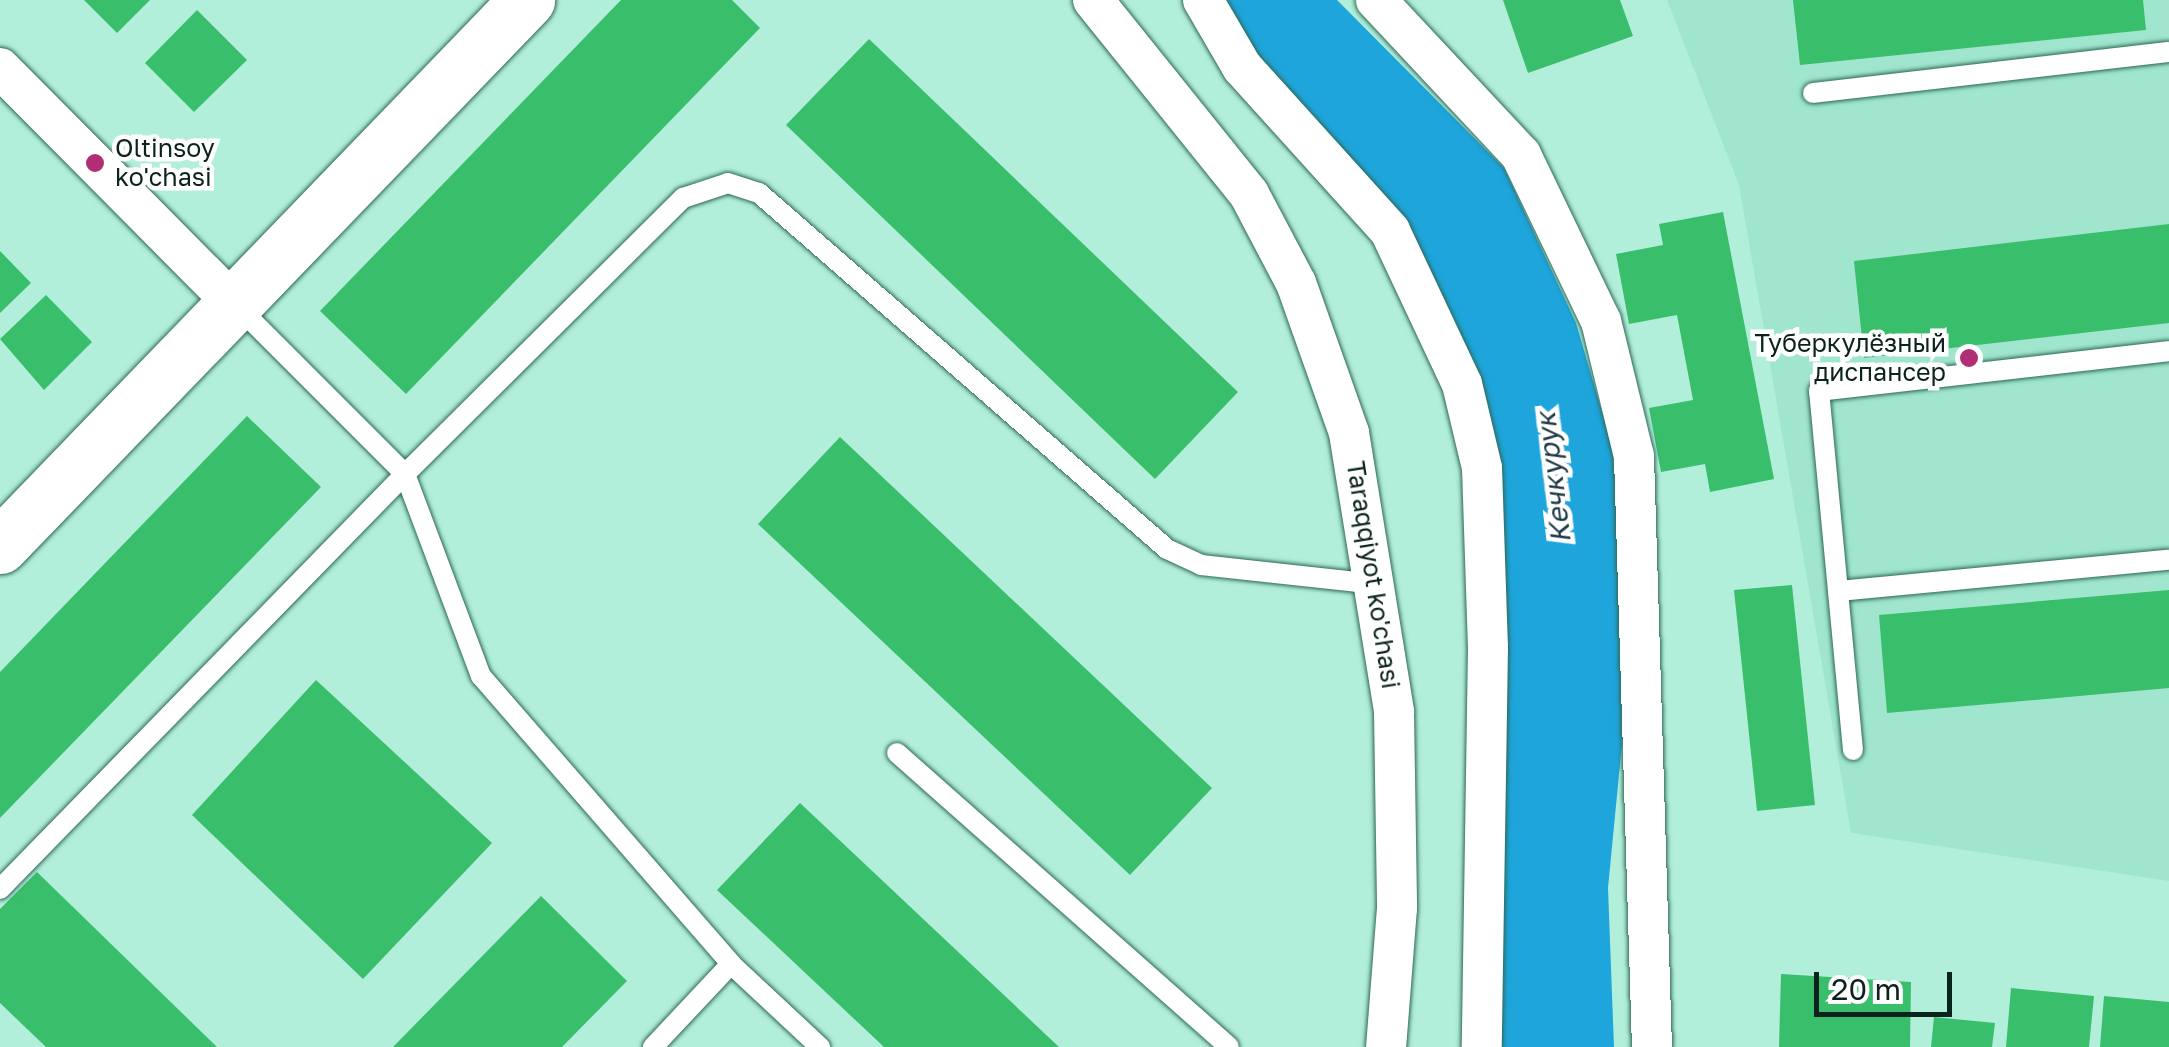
<!DOCTYPE html>
<meta charset="utf-8">
<style>
body{margin:0}
#map{position:relative;width:2169px;height:1047px;overflow:hidden;background:#b2efdb;font-family:"Golos Text",sans-serif}
div>[style]{position:absolute}
[style*='--x']{left:calc(var(--x)*1px);top:calc(var(--y)*1px);width:calc(var(--w)*1px);rotate:calc(var(--a)*1deg)}
.built>*{inset:0;background:#a0e6ce}
.water>*{inset:0;background:#1ea5db}
.building>*{inset:0;background:#39be6c}
.roads{filter:drop-shadow(0 0 2px #2d6857) drop-shadow(0 0 2px #2d6857)}
.lane>*{height:20px;margin:-10px;padding:0 10px;transform-origin:10px;border-radius:10px;background:#fff}
.street>*{height:40px;margin:-20px;padding:0 20px;transform-origin:20px;border-radius:20px;background:#fff}
.secondary>*{height:55px;margin:-27.5px;padding:0 27.5px;transform-origin:27.5px;border-radius:27.5px;background:#fff}
.dots>*{width:28px;height:28px;translate:-50% -50%;box-sizing:border-box;border:5px solid #fff;border-radius:50%}
span{translate:-50% -50%;white-space:nowrap;text-align:center;line-height:1.15;-webkit-text-stroke:9px #fff;paint-order:stroke}
.poi-label{font-size:25px;color:#0b231c}
.left{translate:0 -50%;text-align:left}
.right{translate:-100% -50%;text-align:right}
.street-label{font-size:25px;color:#0b231c}
.water-label{font-size:28px;color:#203946;font-style:italic}
.scale{position:absolute;left:1814px;top:972px;width:138px;height:45px;box-sizing:border-box;border:5px solid #0b231c;border-top:0;padding-left:12px;font-size:30px;line-height:35px;white-space:nowrap;color:#0b231c;-webkit-text-stroke:8px #fff;paint-order:stroke}
</style>
<div id="map">
<div class="built">
<div style="clip-path:polygon(1667px 0,2169px 0,2169px 881px,1851px 833px,1739px 185px)"></div>
</div>
<div class="water">
<div style="clip-path:polygon(1219px 0,1337px 0,1504px 168px,1576px 323px,1612px 446px,1631px 651px,1608px 888px,1614px 1047px,1499px 1047px,1475px 386px)"></div>
</div>
<div class="building">
<div style="clip-path:polygon(84px 0,150px 0,117px 33px)"></div>
<div style="clip-path:polygon(621px 0,732px 0,760px 28px,406px 394px,320px 311px)"></div>
<div style="clip-path:polygon(1503px 0,1620px 0,1633px 36px,1528px 73px)"></div>
<div style="clip-path:polygon(1793px 0,2143px 0,2146px 30px,1800px 65px)"></div>
<div style="clip-path:polygon(197px 10px,247px 60px,194px 112px,145px 63px)"></div>
<div style="clip-path:polygon(869px 39px,1238px 392px,1155px 479px,786px 125px)"></div>
<div style="clip-path:polygon(1723px 212px,1774px 479px,1710px 492px,1705px 464px,1661px 472px,1649px 408px,1693px 400px,1677px 315px,1629px 324px,1616px 254px,1663px 245px,1659px 224px)"></div>
<div style="clip-path:polygon(2169px 224px,2169px 323px,1864px 358px,1854px 261px)"></div>
<div style="clip-path:polygon(0 251px,31px 283px,0 313px)"></div>
<div style="clip-path:polygon(46px 295px,92px 342px,44px 390px,0 339px)"></div>
<div style="clip-path:polygon(247px 416px,321px 487px,0 818px,0 672px)"></div>
<div style="clip-path:polygon(840px 437px,1212px 788px,1130px 875px,758px 524px)"></div>
<div style="clip-path:polygon(1792px 585px,1815px 805px,1757px 811px,1734px 590px)"></div>
<div style="clip-path:polygon(2169px 590px,2169px 688px,1887px 713px,1879px 615px)"></div>
<div style="clip-path:polygon(316px 680px,492px 843px,363px 979px,192px 815px)"></div>
<div style="clip-path:polygon(800px 803px,1059px 1047px,884px 1047px,717px 890px)"></div>
<div style="clip-path:polygon(37px 872px,217px 1047px,46px 1047px,0 1003px,0 909px)"></div>
<div style="clip-path:polygon(541px 896px,627px 981px,562px 1047px,393px 1047px)"></div>
<div style="clip-path:polygon(1781px 974px,1911px 982px,1910px 1047px,1779px 1047px)"></div>
<div style="clip-path:polygon(2011px 988px,2094px 996px,2089px 1047px,2006px 1047px)"></div>
<div style="clip-path:polygon(2104px 996px,2169px 1002px,2169px 1047px,2100px 1047px)"></div>
<div style="clip-path:polygon(1934px 1017px,1995px 1023px,1992px 1047px,1931px 1047px)"></div>
</div>
<div class="roads">
<div class="lane">
<div style="--x:1813;--y:93;--w:358;--a:-6.6"></div>
<div style="--x:237;--y:306;--w:238;--a:45"></div>
<div style="--x:405;--y:474;--w:392;--a:-44.8"></div>
<div style="--x:683;--y:198;--w:47;--a:-18.4"></div>
<div style="--x:728;--y:183;--w:33;--a:18"></div>
<div style="--x:759;--y:193;--w:541;--a:41.11"></div>
<div style="--x:1167;--y:549;--w:38;--a:25"></div>
<div style="--x:1201;--y:565;--w:177;--a:6.2"></div>
<div style="--x:1838;--y:591;--w:332;--a:-5.4"></div>
<div style="--x:1853;--y:750;--w:361;--a:-95.4"></div>
<div style="--x:1819;--y:391;--w:352;--a:-6.5"></div>
<div style="--x:897;--y:753;--w:443;--a:41.5"></div>
<div style="--x:0;--y:889;--w:580;--a:-45.7"></div>
<div style="--x:405;--y:474;--w:216;--a:69.4"></div>
<div style="--x:481;--y:676;--w:381;--a:49"></div>
<div style="--x:731;--y:964;--w:122;--a:43"></div>
<div style="--x:653;--y:1047;--w:114;--a:-46.8"></div>
</div>
<div class="street">
<div style="--x:1093;--y:0;--w:249;--a:51.2"></div>
<div style="--x:1249;--y:194;--w:101;--a:62.2"></div>
<div style="--x:1296;--y:283;--w:159;--a:70.5"></div>
<div style="--x:1349;--y:433;--w:283;--a:80.8"></div>
<div style="--x:1394;--y:712;--w:196;--a:89.1"></div>
<div style="--x:1397;--y:908;--w:139;--a:94.5"></div>
<div style="--x:1203;--y:0;--w:78;--a:59.8"></div>
<div style="--x:1242;--y:67;--w:221;--a:47.9"></div>
<div style="--x:1390;--y:231;--w:169;--a:64.8"></div>
<div style="--x:1462;--y:384;--w:86;--a:76.6"></div>
<div style="--x:1482;--y:468;--w:179;--a:88.1"></div>
<div style="--x:1488;--y:647;--w:400;--a:90.9"></div>
<div style="--x:1376;--y:0;--w:212;--a:46.9"></div>
<div style="--x:1521;--y:155;--w:184;--a:64.3"></div>
<div style="--x:1601;--y:321;--w:139;--a:76.3"></div>
<div style="--x:1634;--y:456;--w:591;--a:88.26"></div>
<div style="--x:0;--y:68;--w:330;--a:45.2"></div>
</div>
<div class="secondary">
<div style="--x:0;--y:546;--w:759;--a:-46.01"></div>
</div>
</div>
<div class="dots">
<div style="left:95px;top:163px;background:#b12d75"></div>
<div style="left:1969px;top:358px;background:#b12d75"></div>
</div>
<div class="poi-label">
<span class="left" style="left:115px;top:163px">Oltinsoy<br>ko'chasi</span>
<span class="right" style="left:1946px;top:358px">Туберкулёзный<br>диспансер</span>
</div>
<div class="street-label">
<span style="left:1373px;top:575px;rotate:81deg">Taraqqiyot ko'chasi</span>
</div>
<div class="water-label">
<span style="left:1553px;top:478px;rotate:-97deg">Кечкурук</span>
</div>
<div class="scale">20 m</div>
</div>
